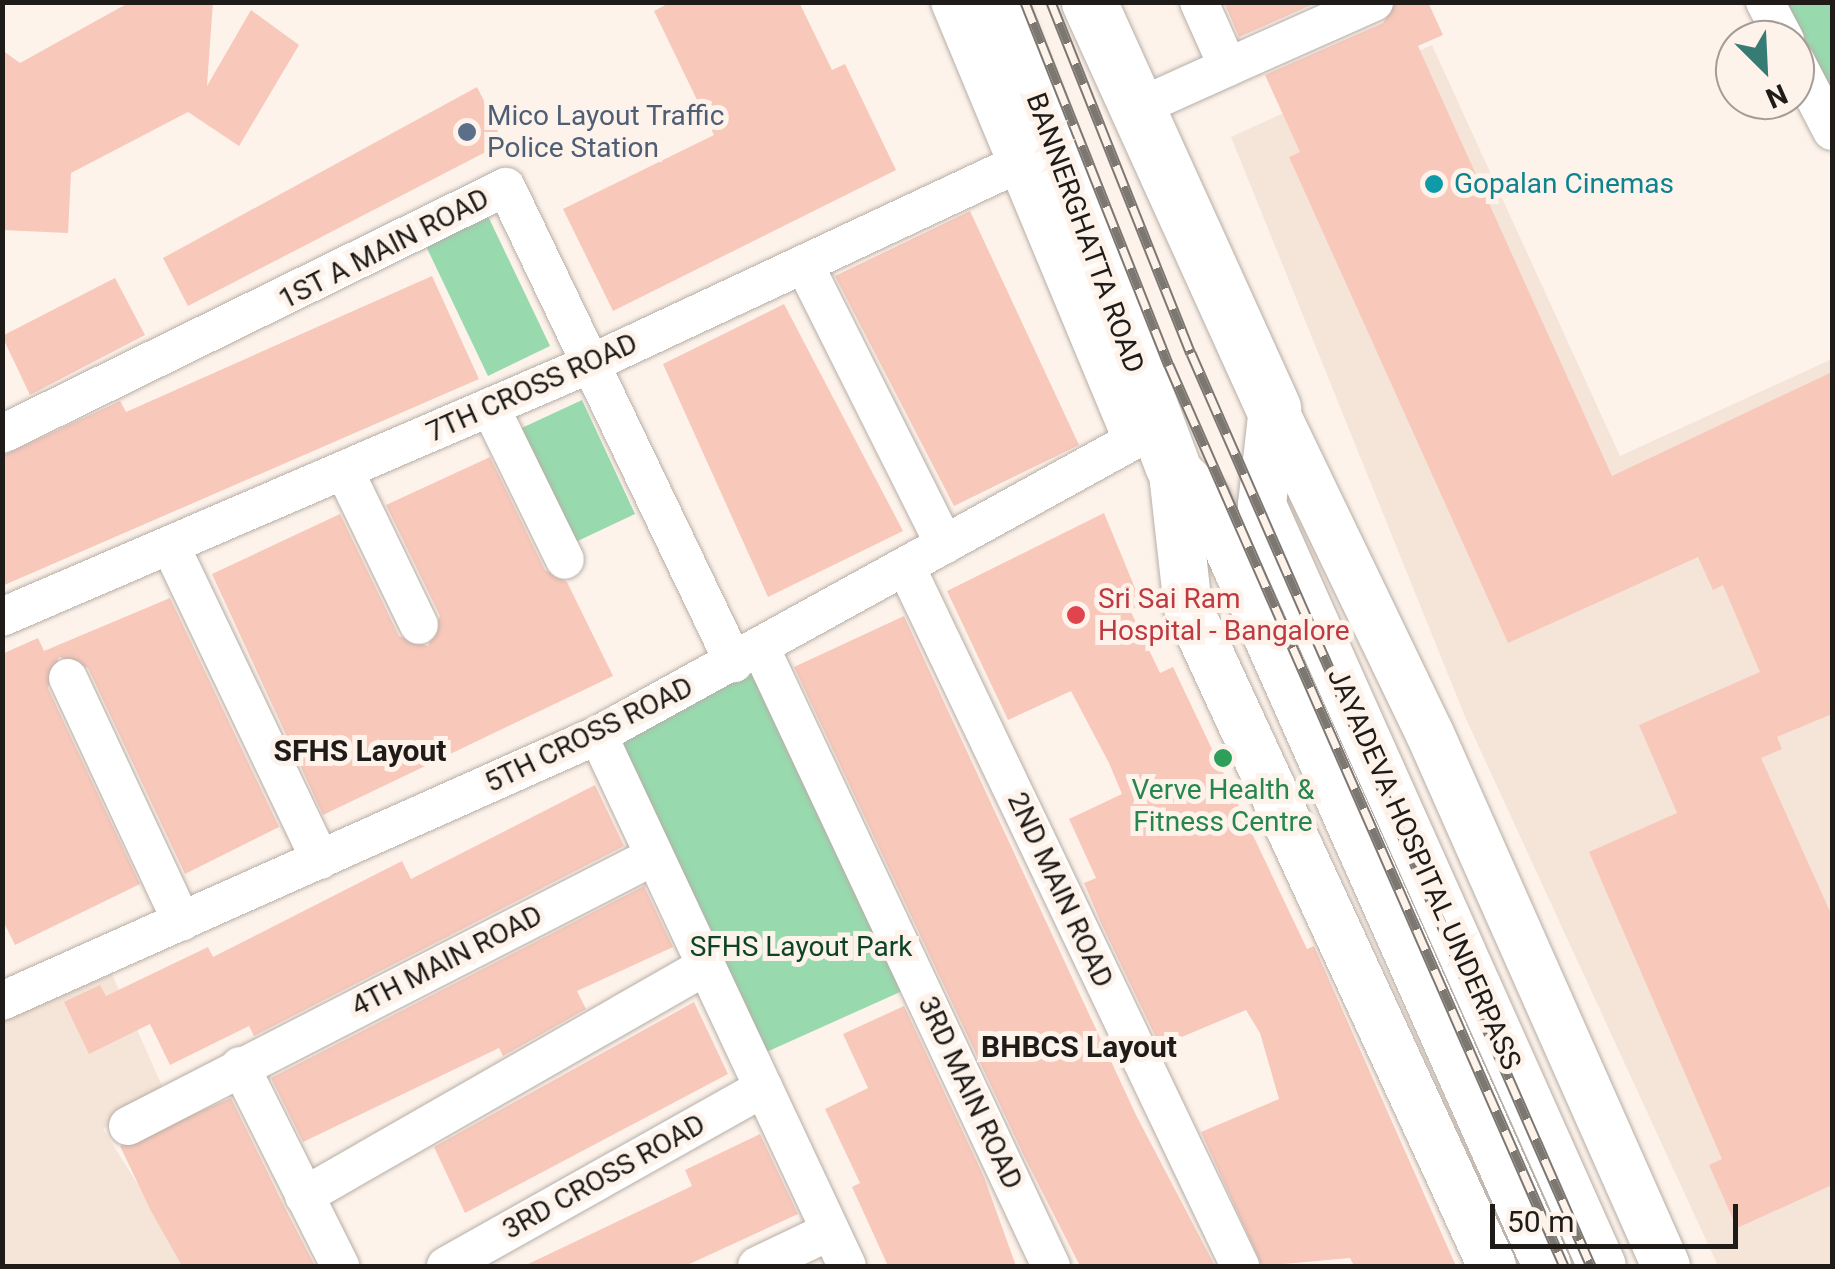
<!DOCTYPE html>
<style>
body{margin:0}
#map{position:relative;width:1835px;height:1269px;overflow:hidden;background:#fdf3eb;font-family:Roboto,sans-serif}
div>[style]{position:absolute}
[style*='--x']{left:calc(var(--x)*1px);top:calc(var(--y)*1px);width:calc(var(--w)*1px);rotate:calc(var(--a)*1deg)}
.built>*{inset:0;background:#f5e5d8}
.green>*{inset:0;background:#98d9ae}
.building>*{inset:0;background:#f8c8bb}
.roads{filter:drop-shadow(0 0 2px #b7aea6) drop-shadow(0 0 2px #b7aea6)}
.minor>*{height:38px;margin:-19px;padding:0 19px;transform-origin:19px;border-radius:19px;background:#fff}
.major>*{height:48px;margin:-24px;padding:0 24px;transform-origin:24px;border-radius:24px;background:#fff}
.highway>*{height:55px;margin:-27.5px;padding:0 27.5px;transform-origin:27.5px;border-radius:27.5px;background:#fff}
.rail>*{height:11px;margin-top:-5.5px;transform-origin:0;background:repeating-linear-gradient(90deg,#fdf3eb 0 22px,#7d7772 0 44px);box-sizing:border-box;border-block:2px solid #7d7772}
.dots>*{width:28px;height:28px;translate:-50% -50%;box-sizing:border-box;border:5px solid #fdf3eb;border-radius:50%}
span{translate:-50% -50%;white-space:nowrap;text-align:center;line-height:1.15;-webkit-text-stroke:10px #fdf3eb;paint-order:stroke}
.service-label{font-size:28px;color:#4e5e75}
.left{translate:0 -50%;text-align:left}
.culture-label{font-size:28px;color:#0d838f}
.street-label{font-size:28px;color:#1e1b18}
.health-label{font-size:28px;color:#be3a42}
.leisure-label{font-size:28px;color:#27864d}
.park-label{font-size:28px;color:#0d4427}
.neighbourhood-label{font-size:30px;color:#1e1b18;font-weight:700}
.frame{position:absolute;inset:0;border:5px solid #1e1b18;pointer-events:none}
.north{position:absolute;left:1715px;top:20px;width:100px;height:100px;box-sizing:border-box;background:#fdf3eb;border:2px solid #a49d97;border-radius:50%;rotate:156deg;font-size:28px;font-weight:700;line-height:40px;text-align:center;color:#1e1b18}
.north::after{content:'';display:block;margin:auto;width:35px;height:45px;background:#367c74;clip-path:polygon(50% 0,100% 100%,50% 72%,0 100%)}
.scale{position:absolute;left:1490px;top:1204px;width:248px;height:45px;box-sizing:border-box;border:5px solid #1e1b18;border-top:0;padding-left:12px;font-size:30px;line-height:35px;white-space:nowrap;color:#1e1b18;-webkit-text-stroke:8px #fdf3eb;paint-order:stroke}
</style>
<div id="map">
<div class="built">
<div style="clip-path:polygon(1432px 45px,1620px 456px,1832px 359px,1832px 1266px,1718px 1266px,1466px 719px,1231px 137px)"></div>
<div style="clip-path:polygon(112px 974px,164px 1090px,103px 1129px,189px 1266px,3px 1266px,2px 1021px)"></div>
</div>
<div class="green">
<div style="clip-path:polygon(1782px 3px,1832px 3px,1832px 99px)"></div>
<div style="clip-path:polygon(486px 212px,550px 346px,488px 376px,424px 242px)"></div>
<div style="clip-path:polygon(582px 400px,635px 514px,565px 547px,511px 433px)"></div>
<div style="clip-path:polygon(758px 667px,909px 988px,762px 1054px,618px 740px)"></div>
</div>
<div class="building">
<div style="clip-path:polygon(130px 2px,213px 2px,207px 86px,251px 10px,299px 45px,239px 146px,188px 112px,71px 173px,68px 233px,2px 230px,2px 50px,20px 63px)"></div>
<div style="clip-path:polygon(671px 2px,799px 2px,832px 70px,845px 64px,896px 170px,613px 311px,563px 209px,714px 135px,654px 11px)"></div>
<div style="clip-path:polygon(1224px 2px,1318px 2px,1239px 37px)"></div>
<div style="clip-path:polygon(1396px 2px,1428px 2px,1443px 35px,1418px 46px,1612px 476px,1832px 372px,1832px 714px,1777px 737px,1782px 749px,1761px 758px,1832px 916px,1832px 1185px,1737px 1228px,1709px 1165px,1722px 1159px,1589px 852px,1677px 813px,1639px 725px,1760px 672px,1723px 585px,1713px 590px,1698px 557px,1508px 643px,1289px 157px,1300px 152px,1265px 75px,1383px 23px)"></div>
<div style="clip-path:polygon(477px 87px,505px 142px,188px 306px,163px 258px)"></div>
<div style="clip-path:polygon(970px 211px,1079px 445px,954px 506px,835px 276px)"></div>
<div style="clip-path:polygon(432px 276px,479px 379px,2px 586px,2px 456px,120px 401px,126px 412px)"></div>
<div style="clip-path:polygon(115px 278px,145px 335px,30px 395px,2px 336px)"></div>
<div style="clip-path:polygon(784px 304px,903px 531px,768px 597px,663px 364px)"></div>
<div style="clip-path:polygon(490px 457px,545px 570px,567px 582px,613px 676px,323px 815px,212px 574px,340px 514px,399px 636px,428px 646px,440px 616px,386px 505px)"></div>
<div style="clip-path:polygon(1104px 513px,1142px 605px,1130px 610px,1160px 673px,1173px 667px,1307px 949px,1314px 946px,1456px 1266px,1354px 1266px,1350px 1258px,1262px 1266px,1201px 1132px,1279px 1099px,1260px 1033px,1246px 1010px,1160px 1046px,1102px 925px,1084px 883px,1096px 878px,1069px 819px,1122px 794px,1109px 763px,1071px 691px,1008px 720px,947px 591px)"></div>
<div style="clip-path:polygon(170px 598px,279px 827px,185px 874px,88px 668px,59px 657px,48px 688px,140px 884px,15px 945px,2px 919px,2px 654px,38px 638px,44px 651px)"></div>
<div style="clip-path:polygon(904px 616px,1136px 1115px,1215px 1266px,1080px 1266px,1025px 1158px,794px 667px)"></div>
<div style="clip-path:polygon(595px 785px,624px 846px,254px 1036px,249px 1026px,170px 1065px,150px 1024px,89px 1054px,64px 1002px,100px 985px,106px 996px,208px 947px,213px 957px,402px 861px,411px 879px)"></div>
<div style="clip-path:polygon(644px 886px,673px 947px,577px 991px,586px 1009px,503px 1056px,499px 1048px,303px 1142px,271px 1078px)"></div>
<div style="clip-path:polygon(694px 1002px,728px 1074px,465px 1213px,434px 1147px)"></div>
<div style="clip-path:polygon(904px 1006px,984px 1177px,1016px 1266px,888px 1266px,852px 1187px,860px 1183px,825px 1109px,868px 1088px,843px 1034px)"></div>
<div style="clip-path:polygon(231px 1098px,284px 1206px,315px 1266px,182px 1266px,151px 1211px,120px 1146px)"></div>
<div style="clip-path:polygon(760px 1134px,798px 1214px,685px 1266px,524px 1266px,692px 1186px,685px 1170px)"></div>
</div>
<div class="roads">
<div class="minor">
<div style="--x:950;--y:2;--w:474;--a:67.4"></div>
<div style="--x:1199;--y:2;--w:71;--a:66"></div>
<div style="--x:1228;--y:67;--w:160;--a:-24"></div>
<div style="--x:1765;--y:2;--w:43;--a:62.2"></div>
<div style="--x:1795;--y:60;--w:80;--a:62.5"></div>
<div style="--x:1137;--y:108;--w:100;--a:-24.3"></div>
<div style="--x:804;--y:264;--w:314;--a:63.4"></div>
<div style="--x:490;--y:407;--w:170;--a:63.9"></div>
<div style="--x:2;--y:434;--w:561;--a:-26.11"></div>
<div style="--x:506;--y:187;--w:528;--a:64.41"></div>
<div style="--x:344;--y:470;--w:172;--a:64.2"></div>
<div style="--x:170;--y:545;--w:349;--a:64.5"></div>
<div style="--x:906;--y:567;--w:775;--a:64.46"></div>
<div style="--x:2;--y:617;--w:640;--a:-23.28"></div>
<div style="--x:590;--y:364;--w:514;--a:-25.07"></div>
<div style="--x:761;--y:649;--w:682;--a:64.83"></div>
<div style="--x:68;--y:678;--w:269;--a:65"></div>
<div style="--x:598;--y:735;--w:586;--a:64.88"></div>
<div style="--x:2;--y:1001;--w:653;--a:-24.05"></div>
<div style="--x:598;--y:735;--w:637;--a:-28.82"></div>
<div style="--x:240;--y:1066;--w:224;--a:63.4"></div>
<div style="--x:128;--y:1126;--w:591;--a:-27.17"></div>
<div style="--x:304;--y:1196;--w:462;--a:-29.8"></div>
<div style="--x:446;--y:1266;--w:364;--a:-29.3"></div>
<div style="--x:757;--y:1266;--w:81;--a:-25.6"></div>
</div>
<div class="major">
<div style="--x:1273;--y:408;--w:362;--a:64.3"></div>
<div style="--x:1430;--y:734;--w:582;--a:66.08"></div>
<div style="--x:1273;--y:408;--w:98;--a:96.5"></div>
<div style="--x:1262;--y:505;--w:833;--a:65.93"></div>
<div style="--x:1172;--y:465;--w:49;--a:45"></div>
<div style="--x:1207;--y:500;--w:838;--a:66.07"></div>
<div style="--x:1172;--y:465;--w:143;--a:83.6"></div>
<div style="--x:1188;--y:607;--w:726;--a:65.24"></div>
</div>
<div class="highway">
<div style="--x:998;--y:2;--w:495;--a:69.4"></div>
<div style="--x:1089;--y:2;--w:446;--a:65.6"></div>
</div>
</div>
<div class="rail">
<div style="--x:1025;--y:2;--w:391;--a:68.4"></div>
<div style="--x:1169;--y:365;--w:984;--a:66.33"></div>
<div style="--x:1051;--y:2;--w:378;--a:68.3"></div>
<div style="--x:1191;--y:353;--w:997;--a:66.34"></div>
</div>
<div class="dots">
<div style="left:467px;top:132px;background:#5c6f8a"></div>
<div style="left:1434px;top:184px;background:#0f9aa8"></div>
<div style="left:1076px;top:615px;background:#e0444e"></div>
<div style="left:1223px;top:758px;background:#2e9e5b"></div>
</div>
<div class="service-label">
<span class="left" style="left:487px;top:132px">Mico Layout Traffic<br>Police Station</span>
</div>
<div class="culture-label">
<span class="left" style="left:1454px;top:184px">Gopalan Cinemas</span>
</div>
<div class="street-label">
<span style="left:1085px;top:233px;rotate:70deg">BANNERGHATTA ROAD</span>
<span style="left:384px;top:249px;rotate:-27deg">1ST A MAIN ROAD</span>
<span style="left:532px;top:388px;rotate:-24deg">7TH CROSS ROAD</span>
<span style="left:589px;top:735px;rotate:-26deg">5TH CROSS ROAD</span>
<span style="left:1424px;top:869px;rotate:66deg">JAYADEVA HOSPITAL UNDERPASS</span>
<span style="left:1060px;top:890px;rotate:65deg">2ND MAIN ROAD</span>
<span style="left:447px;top:961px;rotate:-27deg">4TH MAIN ROAD</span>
<span style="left:970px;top:1093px;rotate:65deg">3RD MAIN ROAD</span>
<span style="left:604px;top:1177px;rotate:-29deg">3RD CROSS ROAD</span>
</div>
<div class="health-label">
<span class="left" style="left:1098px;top:615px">Sri Sai Ram<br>Hospital - Bangalore</span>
</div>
<div class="leisure-label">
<span style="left:1223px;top:806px">Verve Health &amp;<br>Fitness Centre</span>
</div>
<div class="park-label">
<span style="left:801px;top:947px">SFHS Layout Park</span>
</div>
<div class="neighbourhood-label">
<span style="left:360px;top:751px">SFHS Layout</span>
<span style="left:1079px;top:1047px">BHBCS Layout</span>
</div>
<div class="frame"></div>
<div class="north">N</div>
<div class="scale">50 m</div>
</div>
